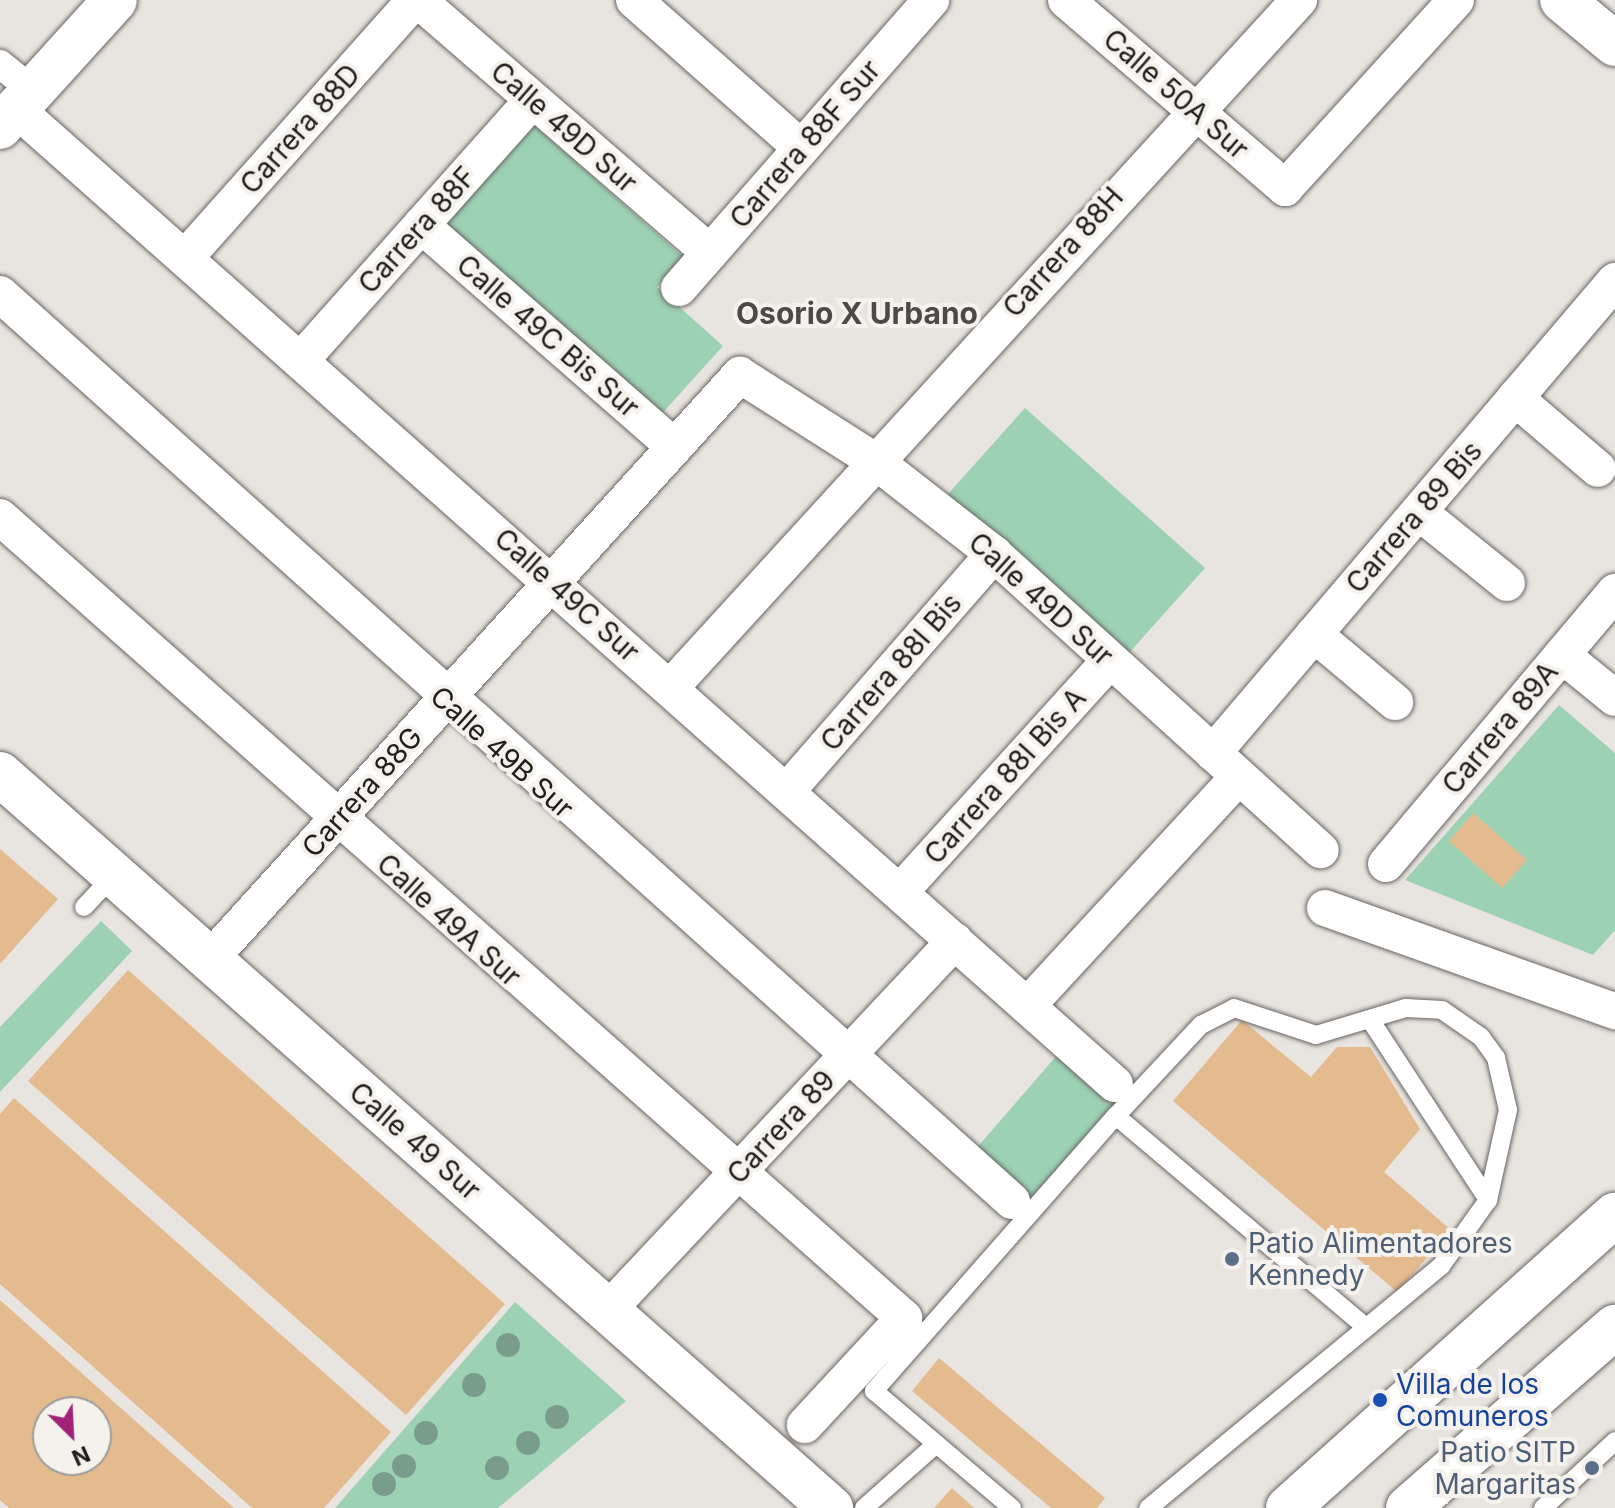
<!DOCTYPE html>
<style>
body{margin:0}
#map{position:relative;width:1615px;height:1508px;overflow:hidden;background:#e8e4e0;font-family:Inter,sans-serif}
div>[style]{position:absolute}
[style*='--x']{left:calc(var(--x)*1px);top:calc(var(--y)*1px);width:calc(var(--w)*1px);rotate:calc(var(--a)*1deg)}
.green>*{inset:0;background:#9cd1b4}
.building>*{inset:0;background:#e4ba8f}
.roads{filter:drop-shadow(0 0 2px #686461) drop-shadow(0 0 2px #686461)}
.service>*{height:18px;margin:-9px;padding:0 9px;transform-origin:9px;border-radius:9px;background:#fff}
.pedestrian>*{height:28px;margin:-14px;padding:0 14px;transform-origin:14px;border-radius:14px;background:#fff}
.minor>*{height:36px;margin:-18px;padding:0 18px;transform-origin:18px;border-radius:18px;background:#fff}
.tertiary>*{height:44px;margin:-22px;padding:0 22px;transform-origin:22px;border-radius:22px;background:#fff}
.secondary>*{height:44px;margin:-22px;padding:0 22px;transform-origin:22px;border-radius:22px;background:#fff}
.trees>*{width:24px;height:24px;margin:-12px;border-radius:50%;background:#7a9d8b}
.dots>*{width:22px;height:22px;translate:-50% -50%;box-sizing:border-box;border:4px solid #f5f1ed;border-radius:50%}
span{translate:-50% -50%;white-space:nowrap;text-align:center;line-height:1.15;-webkit-text-stroke:8px #f5f1ed;paint-order:stroke}
.street-label{font-size:28px;color:#1f1e1c}
.service-label{font-size:28px;color:#4e5e75}
.left{translate:0 -50%;text-align:left}
.right{translate:-100% -50%;text-align:right}
.transit-label{font-size:28px;color:#164399}
.neighbourhood-label{font-size:30px;color:#4c4946;font-weight:700}
.north{position:absolute;left:32px;top:1396px;width:80px;height:80px;box-sizing:border-box;background:#f5f1ed;border:2px solid #9f9d99;border-radius:50%;rotate:156deg;font-size:22px;font-weight:700;line-height:32px;text-align:center;color:#1f1e1c}
.north::after{content:'';display:block;margin:auto;width:28px;height:36px;background:#a02377;clip-path:polygon(50% 0,100% 100%,50% 72%,0 100%)}
</style>
<div id="map">
<div class="green">
<div style="clip-path:polygon(534px 125px,683px 257px,657px 287px,723px 346px,658px 418px,443px 226px)"></div>
<div style="clip-path:polygon(1025px 408px,1205px 568px,1128px 654px,948px 494px)"></div>
<div style="clip-path:polygon(1559px 705px,1615px 753px,1615px 930px,1593px 955px,1405px 880px)"></div>
<div style="clip-path:polygon(101px 921px,132px 951px,0 1092px,0 1027px)"></div>
<div style="clip-path:polygon(1058px 1054px,1115px 1104px,1031px 1199px,975px 1150px)"></div>
<div style="clip-path:polygon(515px 1302px,626px 1401px,498px 1508px,335px 1508px)"></div>
</div>
<div class="building">
<div style="clip-path:polygon(1473px 813px,1527px 860px,1502px 888px,1449px 841px)"></div>
<div style="clip-path:polygon(0 849px,58px 899px,0 964px)"></div>
<div style="clip-path:polygon(128px 970px,505px 1304px,406px 1415px,28px 1081px)"></div>
<div style="clip-path:polygon(1242px 1020px,1311px 1077px,1337px 1047px,1370px 1047px,1420px 1129px,1384px 1172px,1451px 1230px,1397px 1292px,1173px 1101px)"></div>
<div style="clip-path:polygon(14px 1098px,391px 1432px,324px 1508px,252px 1508px,0 1284px,0 1114px)"></div>
<div style="clip-path:polygon(evenodd,0 1300px,115px 1403px,234px 1508px,9px 1508px,0 1500px,0 1300px,48px 1412px,96px 1412px,96px 1460px,48px 1460px,48px 1412px)"></div>
<div style="clip-path:polygon(939px 1358px,1105px 1498px,1097px 1508px,1051px 1508px,912px 1391px)"></div>
<div style="clip-path:polygon(952px 1488px,974px 1508px,934px 1508px)"></div>
</div>
<div class="roads">
<div class="service">
<div style="--x:84;--y:907;--w:44;--a:-46.8"></div>
<div style="--x:1371;--y:1021;--w:214;--a:56.8"></div>
<div style="--x:1116;--y:1116;--w:125;--a:-47"></div>
<div style="--x:1201;--y:1025;--w:37;--a:-27"></div>
<div style="--x:1234;--y:1008;--w:86;--a:18.2"></div>
<div style="--x:1316;--y:1035;--w:94;--a:-16.7"></div>
<div style="--x:1406;--y:1008;--w:36;--a:3"></div>
<div style="--x:1442;--y:1010;--w:47;--a:34.7"></div>
<div style="--x:1481;--y:1037;--w:26;--a:54"></div>
<div style="--x:1496;--y:1058;--w:53;--a:77"></div>
<div style="--x:1508;--y:1110;--w:92;--a:102.5"></div>
<div style="--x:1488;--y:1200;--w:81;--a:125.5"></div>
<div style="--x:1441;--y:1266;--w:380;--a:140.4"></div>
<div style="--x:864;--y:1508;--w:95;--a:-41.6"></div>
<div style="--x:1012;--y:1508;--w:181;--a:-139.7"></div>
<div style="--x:874;--y:1391;--w:366;--a:-48.7"></div>
<div style="--x:1116;--y:1116;--w:327;--a:40.2"></div>
<div style="--x:1543;--y:1508;--w:98;--a:-42.9"></div>
</div>
<div class="pedestrian">
<div style="--x:0;--y:64;--w:43;--a:39.3"></div>
</div>
<div class="minor">
<div style="--x:418;--y:0;--w:386;--a:40.9"></div>
<div style="--x:634;--y:0;--w:223;--a:41.5"></div>
<div style="--x:1066;--y:0;--w:289;--a:40.6"></div>
<div style="--x:1285;--y:188;--w:254;--a:-47.7"></div>
<div style="--x:16;--y:109;--w:1469;--a:41.58"></div>
<div style="--x:421;--y:225;--w:337;--a:41.2"></div>
<div style="--x:185;--y:258;--w:346;--a:-48.3"></div>
<div style="--x:679;--y:288;--w:383;--a:-48.8"></div>
<div style="--x:0;--y:294;--w:1359;--a:41.87"></div>
<div style="--x:301;--y:360;--w:348;--a:-48.3"></div>
<div style="--x:1515;--y:398;--w:109;--a:40.5"></div>
<div style="--x:1419;--y:512;--w:113;--a:38.9"></div>
<div style="--x:0;--y:517;--w:1208;--a:41.54"></div>
<div style="--x:904;--y:1318;--w:146;--a:132.8"></div>
<div style="--x:1314;--y:634;--w:106;--a:40"></div>
<div style="--x:1562;--y:655;--w:68;--a:39.1"></div>
<div style="--x:671;--y:687;--w:931;--a:-47.57"></div>
<div style="--x:1213;--y:753;--w:620;--a:-49.58"></div>
<div style="--x:787;--y:791;--w:315;--a:-48.9"></div>
<div style="--x:1386;--y:864;--w:356;--a:-49.9"></div>
<div style="--x:900;--y:892;--w:313;--a:-47.8"></div>
<div style="--x:1325;--y:908;--w:308;--a:19.6"></div>
<div style="--x:210;--y:959;--w:789;--a:-47.78"></div>
<div style="--x:740;--y:375;--w:160;--a:32.5"></div>
<div style="--x:875;--y:461;--w:151;--a:38"></div>
<div style="--x:994;--y:554;--w:441;--a:42.2"></div>
<div style="--x:1027;--y:1006;--w:311;--a:-47.3"></div>
<div style="--x:607;--y:1311;--w:508;--a:-46.76"></div>
</div>
<div class="tertiary">
<div style="--x:1562;--y:0;--w:69;--a:39.7"></div>
<div style="--x:0;--y:127;--w:171;--a:-47.8"></div>
<div style="--x:0;--y:774;--w:1109;--a:41.45"></div>
</div>
<div class="secondary">
<div style="--x:1288;--y:1508;--w:439;--a:-41.9"></div>
<div style="--x:1408;--y:1508;--w:275;--a:-41.2"></div>
</div>
</div>
<div class="trees">
<div style="left:508px;top:1345px"></div>
<div style="left:474px;top:1385px"></div>
<div style="left:557px;top:1417px"></div>
<div style="left:426px;top:1433px"></div>
<div style="left:528px;top:1443px"></div>
<div style="left:404px;top:1466px"></div>
<div style="left:497px;top:1468px"></div>
<div style="left:384px;top:1484px"></div>
</div>
<div class="dots">
<div style="left:1232px;top:1259px;background:#5c6f8a"></div>
<div style="left:1380px;top:1400px;background:#1a4fb4"></div>
<div style="left:1592px;top:1468px;background:#5c6f8a"></div>
</div>
<div class="street-label">
<span style="left:1176px;top:94px;rotate:41deg">Calle 50A Sur</span>
<span style="left:564px;top:127px;rotate:41deg">Calle 49D Sur</span>
<span style="left:300px;top:129px;rotate:-48deg">Carrera 88D</span>
<span style="left:805px;top:144px;rotate:-49deg">Carrera 88F Sur</span>
<span style="left:417px;top:230px;rotate:-48deg">Carrera 88F</span>
<span style="left:1063px;top:252px;rotate:-48deg">Carrera 88H</span>
<span style="left:548px;top:336px;rotate:41deg">Calle 49C Bis Sur</span>
<span style="left:1414px;top:517px;rotate:-49deg">Carrera 89 Bis</span>
<span style="left:567px;top:595px;rotate:42deg">Calle 49C Sur</span>
<span style="left:1041px;top:599px;rotate:42deg">Calle 49D Sur</span>
<span style="left:891px;top:672px;rotate:-49deg">Carrera 88I Bis</span>
<span style="left:1500px;top:728px;rotate:-50deg">Carrera 89A</span>
<span style="left:502px;top:752px;rotate:42deg">Calle 49B Sur</span>
<span style="left:1005px;top:776px;rotate:-48deg">Carrera 88I Bis A</span>
<span style="left:362px;top:792px;rotate:-48deg">Carrera 88G</span>
<span style="left:449px;top:920px;rotate:42deg">Calle 49A Sur</span>
<span style="left:781px;top:1127px;rotate:-47deg">Carrera 89</span>
<span style="left:415px;top:1141px;rotate:41deg">Calle 49 Sur</span>
</div>
<div class="service-label">
<span class="left" style="left:1248px;top:1259px">Patio Alimentadores<br>Kennedy</span>
<span class="right" style="left:1576px;top:1468px">Patio SITP<br>Margaritas</span>
</div>
<div class="transit-label">
<span class="left" style="left:1396px;top:1400px">Villa de los<br>Comuneros</span>
</div>
<div class="neighbourhood-label">
<span style="left:857px;top:313px">Osorio X Urbano</span>
</div>
<div class="north">N</div>
</div>
